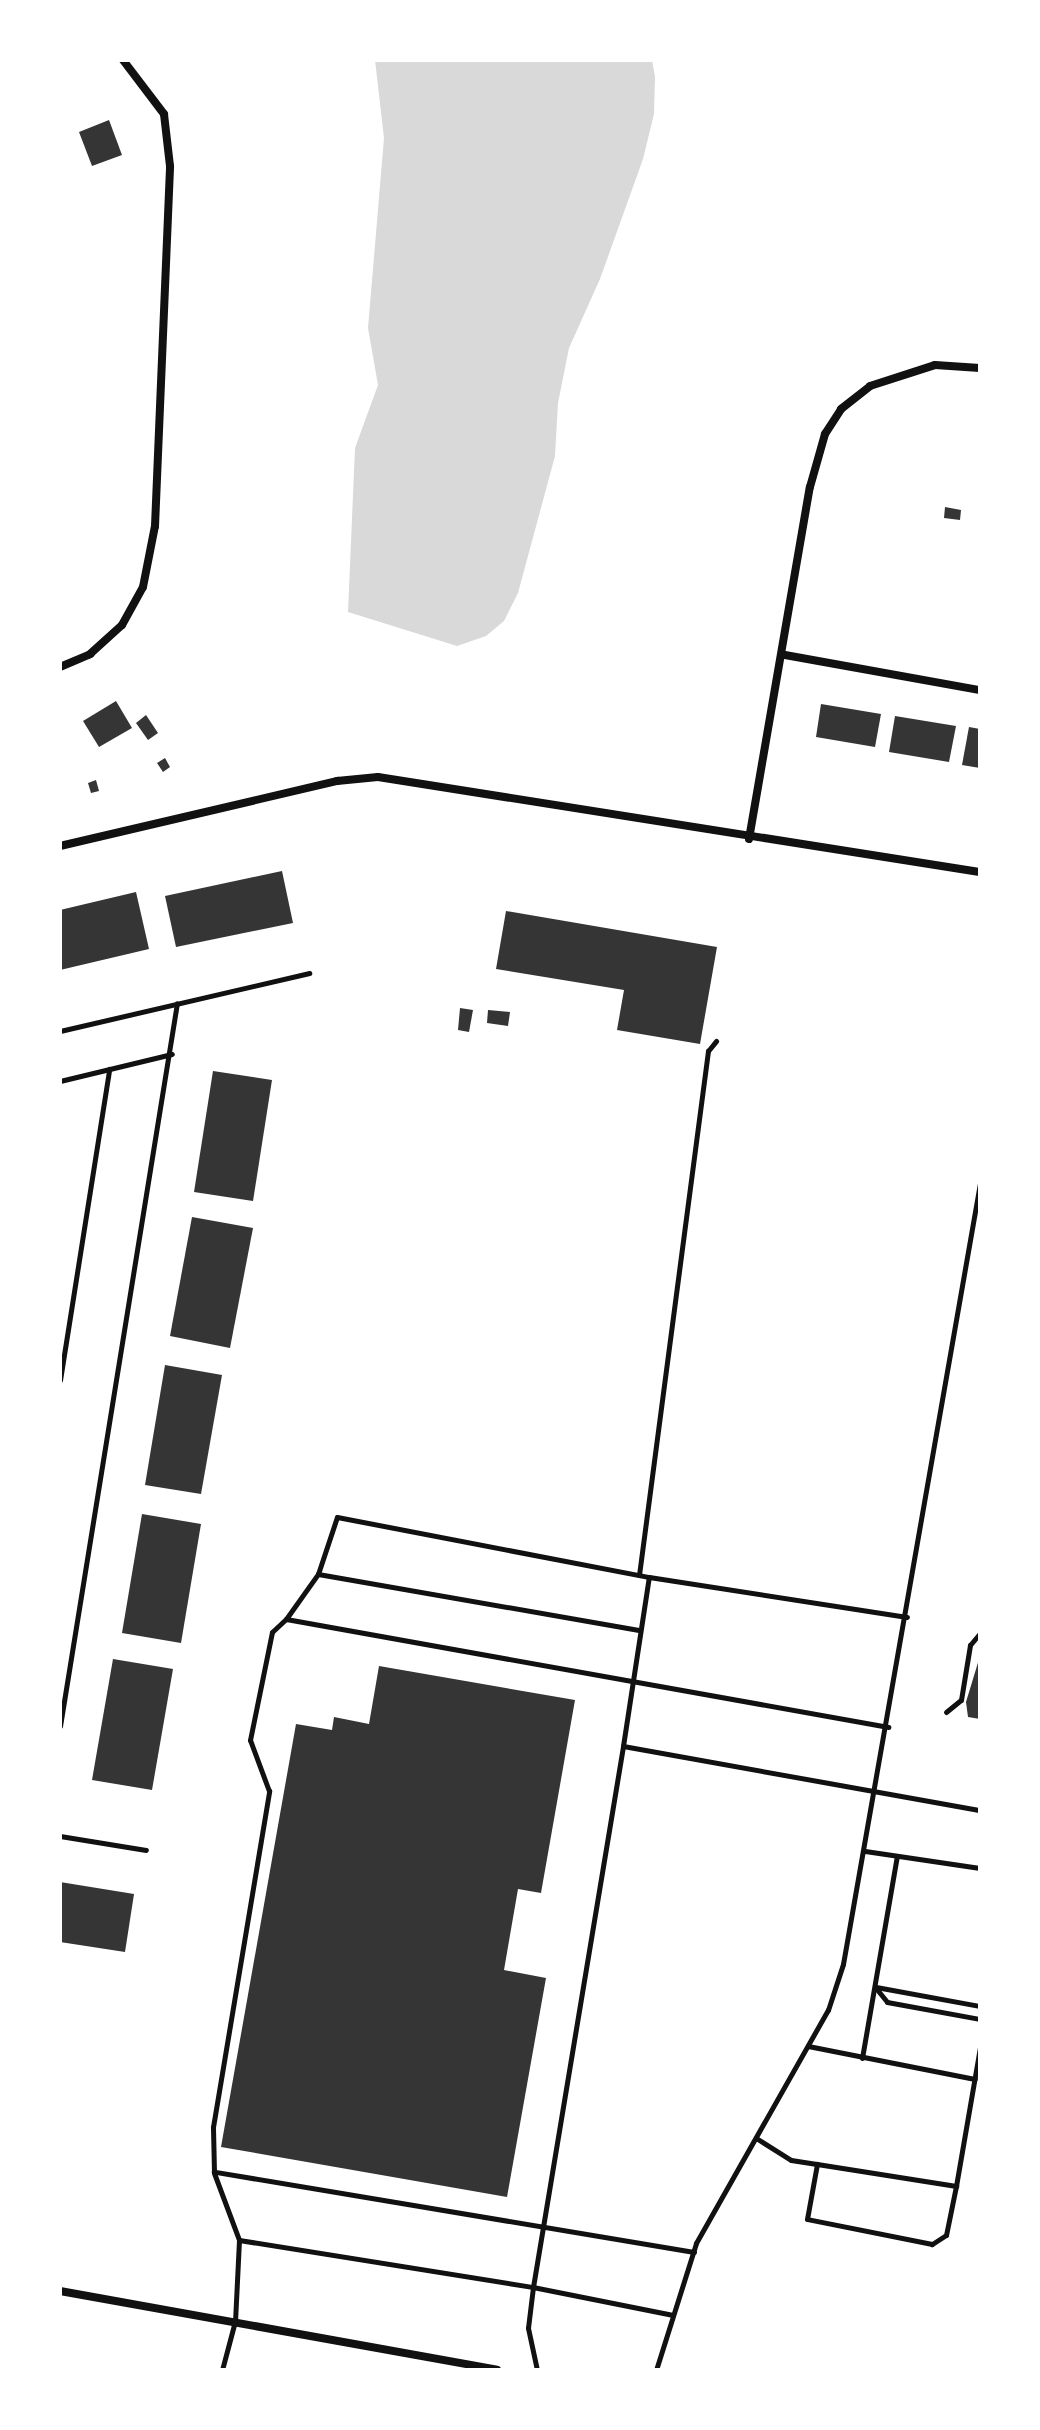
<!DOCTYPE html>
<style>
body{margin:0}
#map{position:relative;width:1040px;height:2430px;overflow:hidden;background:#fff;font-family:Lora,serif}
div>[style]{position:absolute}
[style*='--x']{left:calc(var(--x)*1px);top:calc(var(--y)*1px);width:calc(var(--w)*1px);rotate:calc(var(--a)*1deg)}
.water>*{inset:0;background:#d9d9d9}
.building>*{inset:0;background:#353535}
.service>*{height:5px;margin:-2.5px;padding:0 2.5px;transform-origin:2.5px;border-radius:2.5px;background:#111}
.minor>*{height:8px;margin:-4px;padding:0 4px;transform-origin:4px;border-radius:4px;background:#111}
span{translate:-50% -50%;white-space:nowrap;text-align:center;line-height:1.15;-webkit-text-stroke:6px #fff;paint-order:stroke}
.frame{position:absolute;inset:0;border:62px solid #fff;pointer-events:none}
</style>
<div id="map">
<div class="water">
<div style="clip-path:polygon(375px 60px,652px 60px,655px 77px,654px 114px,643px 159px,600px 279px,569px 348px,558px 403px,555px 456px,518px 593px,504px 621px,486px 636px,457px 646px,348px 612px,355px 448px,378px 385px,368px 328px,384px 138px)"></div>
</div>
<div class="building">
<div style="clip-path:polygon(109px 120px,122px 155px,92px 166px,79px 132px)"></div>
<div style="clip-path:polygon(945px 507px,961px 510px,960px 520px,944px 518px)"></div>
<div style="clip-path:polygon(116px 701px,132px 728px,99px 747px,83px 721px)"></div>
<div style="clip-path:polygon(821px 704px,881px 714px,875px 747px,816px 737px)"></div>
<div style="clip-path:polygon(146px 715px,158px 733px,148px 740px,136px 723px)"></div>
<div style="clip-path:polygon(895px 716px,956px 726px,949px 762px,889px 752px)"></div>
<div style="clip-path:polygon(969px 727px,980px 729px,980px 768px,962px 765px)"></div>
<div style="clip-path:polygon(165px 758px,170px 767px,163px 772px,157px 763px)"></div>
<div style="clip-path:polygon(96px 780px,99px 791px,91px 793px,88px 783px)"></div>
<div style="clip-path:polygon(282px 871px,293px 923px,176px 947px,165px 896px)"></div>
<div style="clip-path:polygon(136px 892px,149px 949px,60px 970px,60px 910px)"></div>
<div style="clip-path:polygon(506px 911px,717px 947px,700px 1044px,617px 1030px,624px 990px,496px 969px)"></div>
<div style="clip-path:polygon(460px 1008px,473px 1010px,469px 1032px,458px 1030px)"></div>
<div style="clip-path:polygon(488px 1010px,510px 1012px,508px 1026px,487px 1023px)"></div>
<div style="clip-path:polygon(213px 1071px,272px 1080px,253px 1201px,194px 1192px)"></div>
<div style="clip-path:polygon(192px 1217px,253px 1228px,230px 1348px,170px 1336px)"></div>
<div style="clip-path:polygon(165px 1365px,222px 1375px,201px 1494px,145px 1485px)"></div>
<div style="clip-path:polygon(142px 1514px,201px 1524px,181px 1643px,122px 1633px)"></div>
<div style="clip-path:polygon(980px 1656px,980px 1719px,968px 1717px,966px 1702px)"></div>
<div style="clip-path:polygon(113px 1659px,173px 1669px,152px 1790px,92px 1780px)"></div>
<div style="clip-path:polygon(379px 1666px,575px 1700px,541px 1893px,518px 1889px,504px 1970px,546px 1978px,507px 2197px,221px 2147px,296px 1724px,332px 1730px,334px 1717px,369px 1724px)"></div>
<div style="clip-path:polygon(60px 1882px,134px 1894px,125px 1952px,60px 1942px)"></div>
</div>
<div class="service">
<div style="--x:60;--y:1031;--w:256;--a:-13.1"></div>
<div style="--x:60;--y:1081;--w:115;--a:-13.6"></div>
<div style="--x:60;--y:1380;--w:315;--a:-81"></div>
<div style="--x:318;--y:1574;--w:327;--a:9.9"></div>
<div style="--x:639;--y:1575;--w:529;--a:-82.5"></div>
<div style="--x:708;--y:1051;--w:13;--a:-51"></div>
<div style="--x:286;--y:1619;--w:55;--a:-54.6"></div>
<div style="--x:318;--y:1574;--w:60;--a:-71.6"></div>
<div style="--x:337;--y:1517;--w:318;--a:10.9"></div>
<div style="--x:946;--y:1712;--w:19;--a:-39"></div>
<div style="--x:961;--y:1700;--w:56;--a:-80.7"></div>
<div style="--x:970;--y:1645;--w:16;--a:-50"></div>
<div style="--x:60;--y:1726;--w:732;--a:-80.81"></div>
<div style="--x:623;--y:1746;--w:171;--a:-81.3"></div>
<div style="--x:649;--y:1577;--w:261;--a:8.8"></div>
<div style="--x:60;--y:1836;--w:87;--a:9.2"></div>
<div style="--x:865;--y:1851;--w:116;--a:8.4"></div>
<div style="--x:875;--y:1987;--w:19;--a:51"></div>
<div style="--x:887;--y:2002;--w:95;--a:10.4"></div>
<div style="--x:876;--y:1987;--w:106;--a:10.4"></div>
<div style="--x:808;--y:2046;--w:170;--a:11.2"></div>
<div style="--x:862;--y:2058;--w:205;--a:-80.2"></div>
<div style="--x:756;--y:2138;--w:41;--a:32.2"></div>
<div style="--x:791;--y:2160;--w:26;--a:9"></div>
<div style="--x:817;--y:2164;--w:141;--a:9"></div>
<div style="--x:956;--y:2186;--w:50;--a:101.5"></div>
<div style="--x:946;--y:2235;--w:17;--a:147"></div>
<div style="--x:932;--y:2244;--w:127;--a:-168.7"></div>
<div style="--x:807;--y:2219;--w:56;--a:-79.7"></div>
<div style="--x:214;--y:2173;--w:72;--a:69.5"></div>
<div style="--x:239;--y:2240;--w:81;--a:92.8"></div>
<div style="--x:235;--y:2321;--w:51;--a:104.9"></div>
<div style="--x:956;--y:2186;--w:141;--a:-80.2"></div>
<div style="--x:239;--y:2240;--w:298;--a:9.1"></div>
<div style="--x:533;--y:2287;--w:41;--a:97"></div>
<div style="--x:528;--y:2328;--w:43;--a:77.9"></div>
<div style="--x:694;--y:2252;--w:487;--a:-170.5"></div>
<div style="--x:214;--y:2172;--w:45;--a:-91.3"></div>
<div style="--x:213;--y:2127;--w:341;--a:-80.5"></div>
<div style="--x:269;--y:1791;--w:54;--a:-110.4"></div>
<div style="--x:250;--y:1740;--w:110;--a:-78.5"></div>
<div style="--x:272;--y:1632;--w:19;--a:-43"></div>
<div style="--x:286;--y:1619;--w:612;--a:10.17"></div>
<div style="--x:673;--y:2315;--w:143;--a:-168.7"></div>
<div style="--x:533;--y:2287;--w:548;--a:-80.55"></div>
<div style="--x:623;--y:1746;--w:363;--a:10.2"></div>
<div style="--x:656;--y:2370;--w:133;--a:-72.5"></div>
<div style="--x:696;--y:2243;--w:268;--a:-60.5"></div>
<div style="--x:828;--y:2010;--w:48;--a:-71.9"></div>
<div style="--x:843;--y:1964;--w:793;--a:-80.05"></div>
</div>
<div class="minor">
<div style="--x:785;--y:655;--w:198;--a:10.2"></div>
<div style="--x:60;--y:667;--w:33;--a:-23"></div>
<div style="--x:90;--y:654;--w:43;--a:-42.2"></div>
<div style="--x:122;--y:625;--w:43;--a:-61.1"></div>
<div style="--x:143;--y:587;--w:62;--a:-78.9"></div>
<div style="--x:155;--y:526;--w:360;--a:-87.6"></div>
<div style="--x:170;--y:166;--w:52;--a:-96.6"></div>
<div style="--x:164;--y:114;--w:68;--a:-127.2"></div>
<div style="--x:749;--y:839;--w:357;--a:-80.2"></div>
<div style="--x:810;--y:487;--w:55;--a:-74.2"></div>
<div style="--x:825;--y:434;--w:30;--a:-57"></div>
<div style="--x:841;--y:409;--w:37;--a:-38"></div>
<div style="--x:870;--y:386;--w:68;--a:-17.9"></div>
<div style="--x:935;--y:365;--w:45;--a:3.8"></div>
<div style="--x:60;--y:846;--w:285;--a:-13.2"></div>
<div style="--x:337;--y:781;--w:41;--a:-5.6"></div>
<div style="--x:378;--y:777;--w:609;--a:8.97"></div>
<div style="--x:60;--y:2291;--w:444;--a:10.2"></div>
</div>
<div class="frame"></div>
</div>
